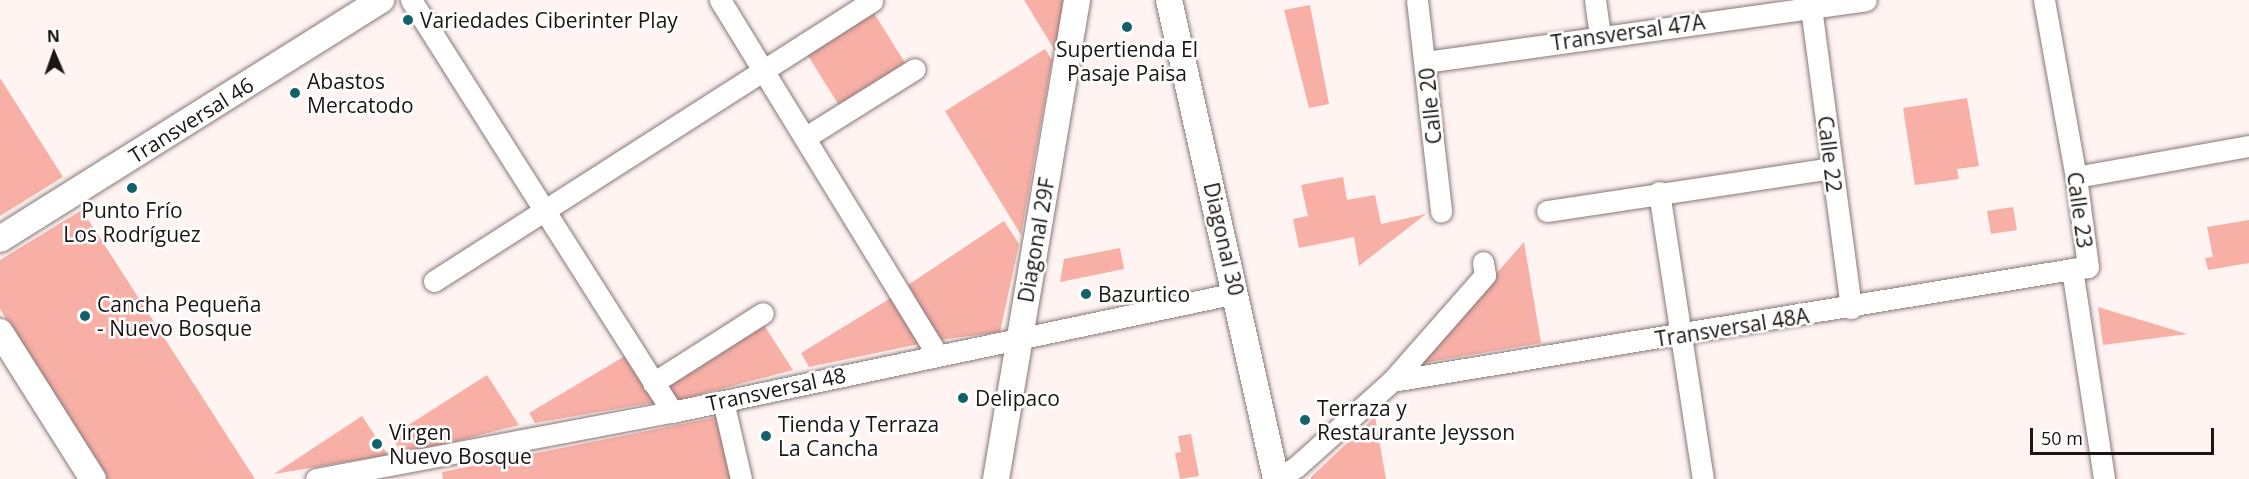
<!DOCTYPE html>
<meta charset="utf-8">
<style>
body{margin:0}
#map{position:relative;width:2249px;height:479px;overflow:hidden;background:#fff4f2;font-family:"Open Sans",sans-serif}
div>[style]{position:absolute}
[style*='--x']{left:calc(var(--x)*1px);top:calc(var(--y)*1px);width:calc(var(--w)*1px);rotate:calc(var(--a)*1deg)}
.green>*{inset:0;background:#f7afa6}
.roads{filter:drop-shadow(0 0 2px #887876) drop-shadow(0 0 2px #887876)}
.minor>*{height:21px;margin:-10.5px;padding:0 10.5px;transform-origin:10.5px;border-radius:10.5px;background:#fff}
.tertiary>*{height:26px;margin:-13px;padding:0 13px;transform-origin:13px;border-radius:13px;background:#fff}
.dots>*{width:16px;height:16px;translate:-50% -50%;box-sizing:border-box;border:3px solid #fff;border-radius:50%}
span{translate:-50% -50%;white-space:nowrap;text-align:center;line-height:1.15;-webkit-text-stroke:5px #fff;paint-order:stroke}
.poi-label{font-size:21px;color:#1b1514}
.left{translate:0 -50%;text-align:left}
.street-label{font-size:21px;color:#1b1514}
.north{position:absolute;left:24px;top:24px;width:60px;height:60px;-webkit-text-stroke:4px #fff;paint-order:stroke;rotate:358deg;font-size:16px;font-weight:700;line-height:24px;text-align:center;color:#1b1514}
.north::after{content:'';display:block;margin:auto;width:21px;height:27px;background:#1b1514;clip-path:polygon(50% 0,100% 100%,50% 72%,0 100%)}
.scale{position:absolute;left:2030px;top:428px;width:184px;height:27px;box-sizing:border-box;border:3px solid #1b1514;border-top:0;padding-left:8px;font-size:18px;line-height:21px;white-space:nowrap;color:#1b1514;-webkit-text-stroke:4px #fff;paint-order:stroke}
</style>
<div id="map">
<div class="green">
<div style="clip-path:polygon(1024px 0,1065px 0,1057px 54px)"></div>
<div style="clip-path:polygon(1310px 5px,1329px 104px,1309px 108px,1284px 10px)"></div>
<div style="clip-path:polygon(872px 10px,907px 66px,840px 107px,805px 51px)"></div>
<div style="clip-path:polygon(1045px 49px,1052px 60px,1021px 235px,945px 111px)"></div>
<div style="clip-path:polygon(0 78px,63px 177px,0 216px)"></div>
<div style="clip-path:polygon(1967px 98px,1979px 166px,1957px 169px,1959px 179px,1915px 185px,1903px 108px)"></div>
<div style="clip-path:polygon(1343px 177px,1347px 200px,1375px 195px,1381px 224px,1426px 214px,1359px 266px,1354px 237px,1299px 248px,1293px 219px,1308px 216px,1301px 185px)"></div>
<div style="clip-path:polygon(2013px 207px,2017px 230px,1991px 234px,1987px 211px)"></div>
<div style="clip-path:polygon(82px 210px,255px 479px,107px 479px,0 309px,0 260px)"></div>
<div style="clip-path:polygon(2249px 220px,2249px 263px,2208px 270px,2205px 258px,2213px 257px,2207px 227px)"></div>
<div style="clip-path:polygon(1004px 221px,1019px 244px,1000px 332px,940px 340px,908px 285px)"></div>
<div style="clip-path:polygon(1524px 242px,1541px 343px,1417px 364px)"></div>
<div style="clip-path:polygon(1120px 248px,1124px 269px,1060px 282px,1064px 259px)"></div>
<div style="clip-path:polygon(894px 296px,924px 343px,809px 367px,801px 353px)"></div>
<div style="clip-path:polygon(2098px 307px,2187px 334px,2103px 345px)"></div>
<div style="clip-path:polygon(760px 319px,793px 370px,675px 401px,663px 381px)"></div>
<div style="clip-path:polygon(625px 356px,656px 402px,535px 423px,529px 413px)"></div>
<div style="clip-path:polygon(487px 375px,519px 425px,403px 455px,391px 436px)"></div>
<div style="clip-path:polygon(362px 416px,388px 455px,274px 474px)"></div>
<div style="clip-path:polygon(722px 416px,735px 479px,443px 479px,442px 472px)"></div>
<div style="clip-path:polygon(1375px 417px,1386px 479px,1311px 479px,1311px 477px)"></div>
<div style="clip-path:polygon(1191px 434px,1199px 476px,1180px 479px,1175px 453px,1181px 452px,1178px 436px)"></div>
</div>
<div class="roads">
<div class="minor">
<div style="--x:411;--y:0;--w:488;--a:57.6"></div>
<div style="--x:720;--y:0;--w:415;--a:58.5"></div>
<div style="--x:1417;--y:0;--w:213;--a:83.5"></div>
<div style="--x:1595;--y:0;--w:36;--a:82"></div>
<div style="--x:1810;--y:0;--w:311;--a:82.4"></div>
<div style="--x:2044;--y:0;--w:180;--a:79.8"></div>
<div style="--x:2076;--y:177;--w:91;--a:82.4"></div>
<div style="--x:2088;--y:267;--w:16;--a:173"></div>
<div style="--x:2072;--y:269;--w:212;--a:81.3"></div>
<div style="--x:1426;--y:62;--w:444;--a:-8"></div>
<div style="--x:806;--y:137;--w:128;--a:-32"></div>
<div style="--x:2076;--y:177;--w:176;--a:-10.2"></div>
<div style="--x:1659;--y:192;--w:290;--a:81.3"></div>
<div style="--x:1547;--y:211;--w:287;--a:-8.6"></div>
<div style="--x:434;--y:281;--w:520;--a:-32.59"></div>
<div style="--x:1392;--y:381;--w:689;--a:-9.35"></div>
<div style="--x:653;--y:383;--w:130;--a:-32.5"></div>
<div style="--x:723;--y:401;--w:80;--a:77"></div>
<div style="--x:316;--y:479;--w:362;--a:-10.7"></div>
<div style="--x:672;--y:412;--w:576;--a:-11.91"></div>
<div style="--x:1276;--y:479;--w:23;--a:-31"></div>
<div style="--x:1296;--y:467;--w:129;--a:-41.9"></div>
<div style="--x:1392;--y:381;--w:141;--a:-48.7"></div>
<div style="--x:1485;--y:275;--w:13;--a:-99"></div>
</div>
<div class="tertiary">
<div style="--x:1169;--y:0;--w:491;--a:77.4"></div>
<div style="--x:0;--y:239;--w:450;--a:-32.1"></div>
<div style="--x:0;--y:332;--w:174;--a:57.7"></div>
<div style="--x:996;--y:479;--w:486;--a:-80.4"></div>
</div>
</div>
<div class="dots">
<div style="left:408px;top:20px;background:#13616a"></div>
<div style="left:1127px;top:27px;background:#13616a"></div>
<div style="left:295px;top:93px;background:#13616a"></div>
<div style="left:132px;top:188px;background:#13616a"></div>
<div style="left:1086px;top:294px;background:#13616a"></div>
<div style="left:85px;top:316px;background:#13616a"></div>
<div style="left:963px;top:398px;background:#13616a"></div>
<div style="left:1305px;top:420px;background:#13616a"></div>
<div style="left:766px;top:436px;background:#13616a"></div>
<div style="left:377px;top:444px;background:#13616a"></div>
</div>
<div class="poi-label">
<span class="left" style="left:420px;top:20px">Variedades Ciberinter Play</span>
<span style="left:1127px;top:61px">Supertienda El<br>Pasaje Paisa</span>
<span class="left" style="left:307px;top:93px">Abastos<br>Mercatodo</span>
<span style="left:132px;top:222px">Punto Frío<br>Los Rodríguez</span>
<span class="left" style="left:1098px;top:294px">Bazurtico</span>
<span class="left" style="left:97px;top:316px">Cancha Pequeña<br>- Nuevo Bosque</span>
<span class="left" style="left:975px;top:398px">Delipaco</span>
<span class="left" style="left:1317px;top:420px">Terraza y<br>Restaurante Jeysson</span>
<span class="left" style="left:778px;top:436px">Tienda y Terraza<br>La Cancha</span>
<span class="left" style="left:389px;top:444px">Virgen<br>Nuevo Bosque</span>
</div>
<div class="street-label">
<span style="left:1628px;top:32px;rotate:-8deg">Transversal 47A</span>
<span style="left:1430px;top:106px;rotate:-96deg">Calle 20</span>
<span style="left:191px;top:120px;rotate:-32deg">Transversal 46</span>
<span style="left:1830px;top:154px;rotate:83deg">Calle 22</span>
<span style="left:2080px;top:210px;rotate:82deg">Calle 23</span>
<span style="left:1224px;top:239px;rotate:77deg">Diagonal 30</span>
<span style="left:1036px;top:240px;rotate:-80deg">Diagonal 29F</span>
<span style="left:1732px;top:327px;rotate:-9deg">Transversal 48A</span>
<span style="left:776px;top:389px;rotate:-12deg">Transversal 48</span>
</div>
<div class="north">N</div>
<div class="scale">50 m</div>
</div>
